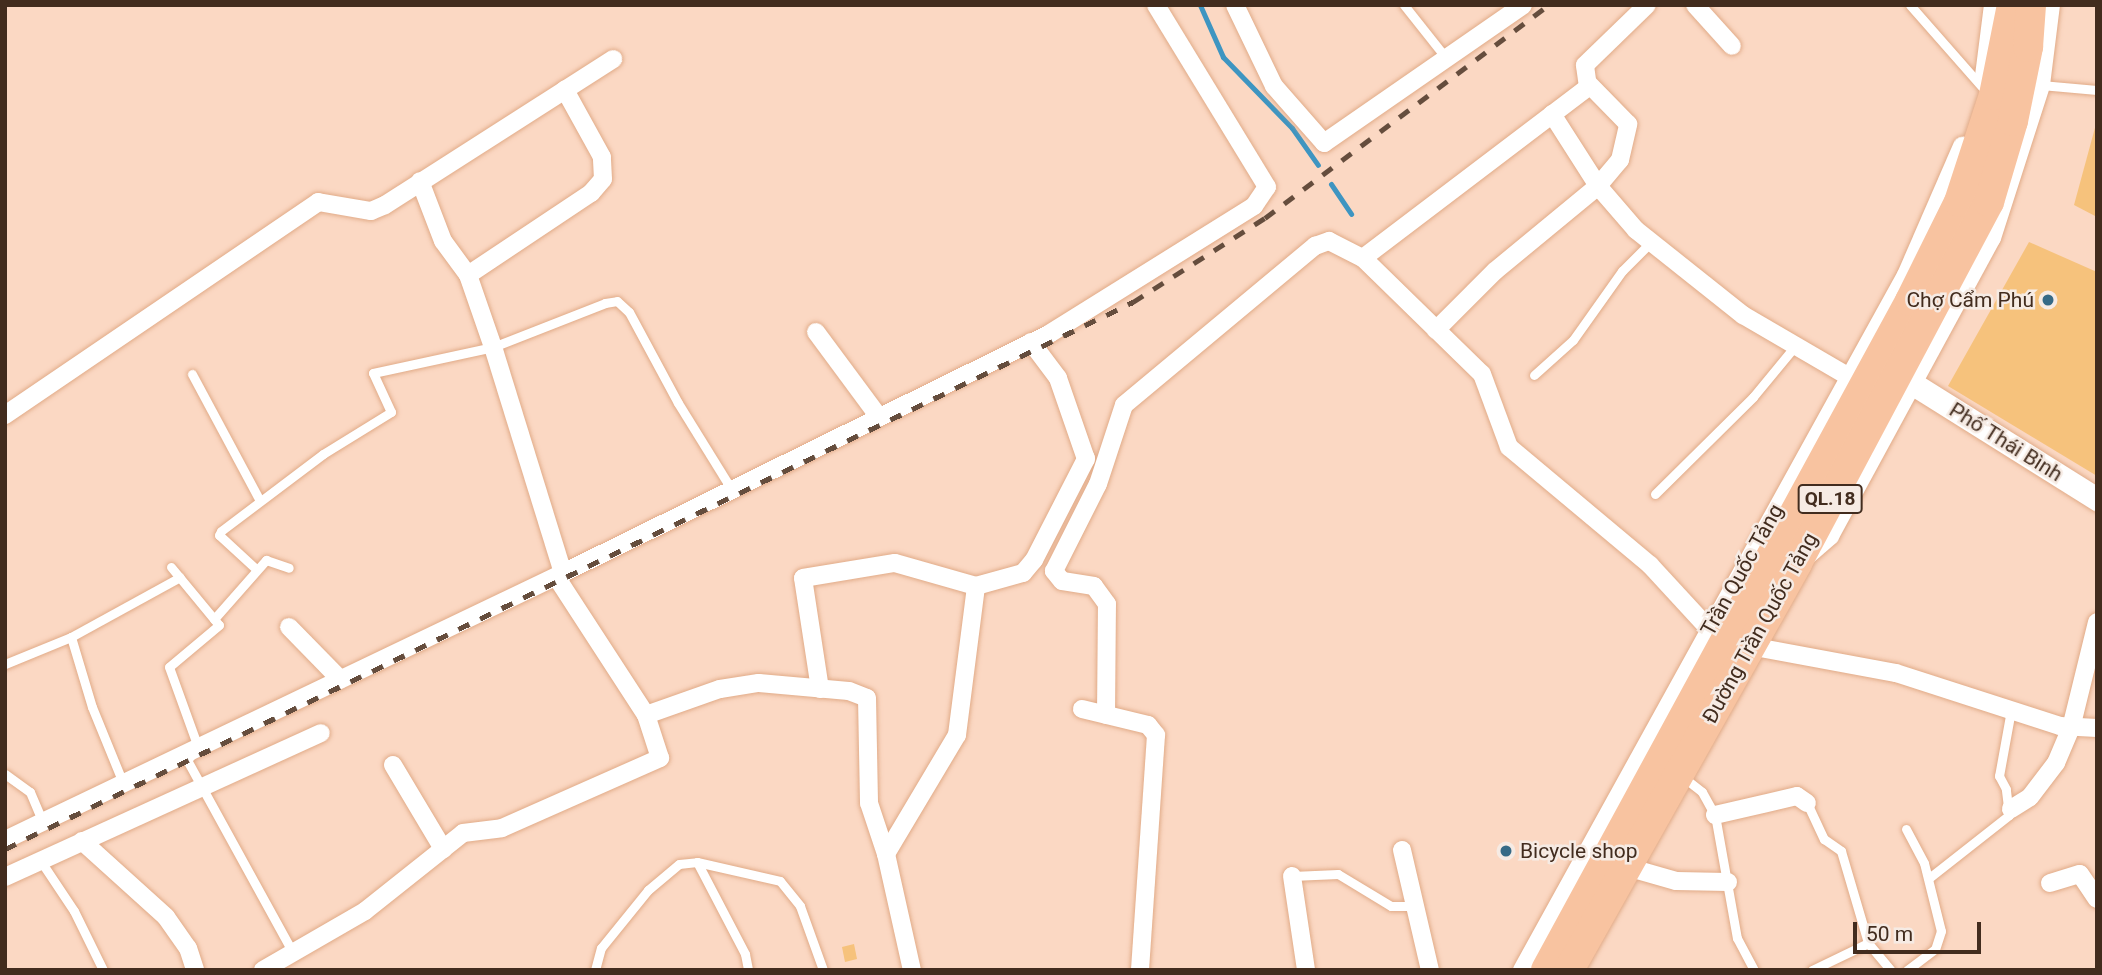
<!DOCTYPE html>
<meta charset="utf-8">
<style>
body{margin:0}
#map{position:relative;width:2102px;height:975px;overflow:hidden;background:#fbd8c3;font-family:Roboto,sans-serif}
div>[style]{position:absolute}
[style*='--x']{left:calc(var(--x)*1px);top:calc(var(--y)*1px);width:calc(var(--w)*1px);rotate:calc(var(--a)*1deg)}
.stream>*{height:5px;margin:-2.5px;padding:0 2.5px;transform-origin:2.5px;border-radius:2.5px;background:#3e95c1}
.building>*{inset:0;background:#f6c27c}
.roads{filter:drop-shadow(0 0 2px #e1ab88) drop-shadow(0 0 2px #e1ab88)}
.service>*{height:9px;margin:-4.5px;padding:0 4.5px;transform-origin:4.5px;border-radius:4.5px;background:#fff}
.minor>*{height:18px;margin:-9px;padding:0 9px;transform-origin:9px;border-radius:9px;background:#fff}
.tertiary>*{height:23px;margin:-11.5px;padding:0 11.5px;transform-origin:11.5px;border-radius:11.5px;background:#fff}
.trunk>*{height:30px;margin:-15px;padding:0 15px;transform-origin:15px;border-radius:15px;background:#f8c3a0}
.rail>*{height:5px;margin-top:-2.5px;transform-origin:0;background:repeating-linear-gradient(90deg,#654d3d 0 12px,transparent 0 24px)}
.dots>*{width:19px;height:19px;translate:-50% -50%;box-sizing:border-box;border:4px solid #f6ebe4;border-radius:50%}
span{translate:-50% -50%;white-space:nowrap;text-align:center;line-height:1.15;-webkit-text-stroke:5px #f6ebe4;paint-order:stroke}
.shield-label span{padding:2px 5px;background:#f6ebe4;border:2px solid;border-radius:5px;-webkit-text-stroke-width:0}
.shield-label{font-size:19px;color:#422c1e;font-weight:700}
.poi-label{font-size:21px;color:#422c1e}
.right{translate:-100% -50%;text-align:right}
.left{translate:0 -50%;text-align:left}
.street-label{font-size:21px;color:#422c1e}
.frame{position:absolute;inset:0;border:7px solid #422c1e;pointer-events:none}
.scale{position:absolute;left:1853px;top:922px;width:128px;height:32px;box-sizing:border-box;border:4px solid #422c1e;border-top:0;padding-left:9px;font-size:21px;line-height:24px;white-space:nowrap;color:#422c1e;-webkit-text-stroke:5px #f6ebe4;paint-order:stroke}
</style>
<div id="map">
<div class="stream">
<div style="--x:1200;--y:5;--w:57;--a:66.1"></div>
<div style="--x:1223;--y:57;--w:99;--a:45.8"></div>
<div style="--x:1292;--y:128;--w:45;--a:54.9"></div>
<div style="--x:1331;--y:184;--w:36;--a:56"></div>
</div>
<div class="building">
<div style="clip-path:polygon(2096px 124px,2097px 124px,2097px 217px,2074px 205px)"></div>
<div style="clip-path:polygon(2029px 242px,2097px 272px,2097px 476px,1948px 386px)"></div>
<div style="clip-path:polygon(854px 944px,857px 959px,845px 962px,842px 947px)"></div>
</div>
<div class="roads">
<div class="service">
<div style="--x:1404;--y:5;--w:68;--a:51.6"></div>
<div style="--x:1910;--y:5;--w:111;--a:48.7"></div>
<div style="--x:2041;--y:85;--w:56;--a:5.1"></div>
<div style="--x:192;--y:374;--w:142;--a:61.8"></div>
<div style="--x:1534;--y:375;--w:52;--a:-41.9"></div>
<div style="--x:1573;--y:340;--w:85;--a:-54.6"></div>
<div style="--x:1622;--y:271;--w:41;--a:-45"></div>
<div style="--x:1655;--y:494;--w:138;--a:-44.7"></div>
<div style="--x:1753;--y:397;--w:66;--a:-50.5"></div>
<div style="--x:171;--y:567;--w:75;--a:50.4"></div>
<div style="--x:219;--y:625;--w:65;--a:140"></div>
<div style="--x:169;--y:667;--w:85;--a:70.1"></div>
<div style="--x:198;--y:747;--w:17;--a:130"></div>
<div style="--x:187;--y:760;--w:220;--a:61.2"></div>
<div style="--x:256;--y:569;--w:50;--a:-137.4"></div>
<div style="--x:219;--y:535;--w:4;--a:-63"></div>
<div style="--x:221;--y:531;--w:128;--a:-37"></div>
<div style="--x:323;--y:454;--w:80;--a:-31.7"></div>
<div style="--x:391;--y:412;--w:43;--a:-114.8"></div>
<div style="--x:373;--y:373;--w:123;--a:-12.2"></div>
<div style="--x:493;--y:347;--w:120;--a:-21.4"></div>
<div style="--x:605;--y:303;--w:12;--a:-9"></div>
<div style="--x:617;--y:301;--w:16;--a:43"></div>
<div style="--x:629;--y:312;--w:103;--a:61.7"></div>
<div style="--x:678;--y:403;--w:102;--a:58.2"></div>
<div style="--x:214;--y:619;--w:79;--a:-48.6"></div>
<div style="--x:266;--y:560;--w:24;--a:19"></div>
<div style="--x:71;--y:637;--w:73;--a:73.3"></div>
<div style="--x:92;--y:707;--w:82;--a:67.8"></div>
<div style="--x:5;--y:664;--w:71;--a:-22.2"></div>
<div style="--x:71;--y:637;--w:124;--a:-28.8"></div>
<div style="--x:5;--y:774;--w:31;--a:36"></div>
<div style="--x:30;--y:792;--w:33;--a:67"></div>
<div style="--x:1683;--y:777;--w:24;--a:38"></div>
<div style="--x:1702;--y:792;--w:26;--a:61"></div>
<div style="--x:1715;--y:815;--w:125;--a:79.9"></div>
<div style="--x:1737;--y:938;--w:36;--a:62"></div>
<div style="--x:1807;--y:803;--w:40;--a:65"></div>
<div style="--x:1824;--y:839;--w:21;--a:35"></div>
<div style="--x:1841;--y:851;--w:96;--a:73.6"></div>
<div style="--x:1868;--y:943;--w:35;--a:50"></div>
<div style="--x:1906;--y:829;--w:38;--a:62"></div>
<div style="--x:1924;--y:863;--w:70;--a:76"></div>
<div style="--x:1941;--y:931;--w:19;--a:108"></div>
<div style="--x:1935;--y:949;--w:35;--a:143"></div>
<div style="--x:40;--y:860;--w:61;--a:56.3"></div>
<div style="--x:74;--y:911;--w:66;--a:63.8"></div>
<div style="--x:697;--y:862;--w:104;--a:62.4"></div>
<div style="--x:745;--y:954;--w:16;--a:79"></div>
<div style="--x:1292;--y:876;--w:46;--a:-2.5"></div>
<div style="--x:1338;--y:874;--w:62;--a:31.1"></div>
<div style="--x:1391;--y:906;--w:25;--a:0"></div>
<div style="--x:1929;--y:878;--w:102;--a:-38.2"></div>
<div style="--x:2009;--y:815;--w:26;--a:-97"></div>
<div style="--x:2006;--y:789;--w:15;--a:-118"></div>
<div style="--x:1999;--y:776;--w:67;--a:-79.7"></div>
<div style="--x:595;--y:970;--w:23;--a:-75"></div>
<div style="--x:601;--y:948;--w:75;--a:-51"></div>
<div style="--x:648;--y:890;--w:40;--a:-40"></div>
<div style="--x:679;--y:864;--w:18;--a:-6"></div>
<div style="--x:697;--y:862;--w:85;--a:12.9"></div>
<div style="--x:780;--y:881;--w:32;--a:51"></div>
<div style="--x:800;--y:906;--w:68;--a:70.2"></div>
<div style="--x:1812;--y:970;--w:62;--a:-25.7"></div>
</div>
<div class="minor">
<div style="--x:1235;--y:5;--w:90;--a:64.3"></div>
<div style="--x:1274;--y:86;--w:76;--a:48.7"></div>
<div style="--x:1324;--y:143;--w:242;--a:-34.7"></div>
<div style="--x:1695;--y:5;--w:55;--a:47.9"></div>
<div style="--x:1984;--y:76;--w:72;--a:-82.8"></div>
<div style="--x:1552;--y:114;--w:85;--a:57.4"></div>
<div style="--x:1598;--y:186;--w:58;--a:49.2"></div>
<div style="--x:1636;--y:230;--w:137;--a:38.5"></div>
<div style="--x:1743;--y:315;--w:123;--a:30.3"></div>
<div style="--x:1363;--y:258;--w:283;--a:-37.2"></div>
<div style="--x:1588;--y:87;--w:22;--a:-98"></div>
<div style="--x:1585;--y:65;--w:86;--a:-44.1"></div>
<div style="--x:468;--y:275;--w:148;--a:-33.7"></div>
<div style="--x:591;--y:193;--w:18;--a:-49"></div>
<div style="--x:603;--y:179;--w:22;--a:-93"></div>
<div style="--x:602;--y:157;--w:77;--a:-118.9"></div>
<div style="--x:1436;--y:330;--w:83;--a:-45"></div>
<div style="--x:1495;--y:271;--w:134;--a:-39.5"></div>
<div style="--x:1598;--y:186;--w:34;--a:-50"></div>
<div style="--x:1620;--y:160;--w:37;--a:-77"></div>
<div style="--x:1628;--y:124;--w:56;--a:-134.3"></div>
<div style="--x:816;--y:332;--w:106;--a:53.5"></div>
<div style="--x:5;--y:415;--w:379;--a:-34.2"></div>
<div style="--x:318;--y:202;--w:54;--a:9.6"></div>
<div style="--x:371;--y:211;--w:15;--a:-23"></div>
<div style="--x:385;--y:205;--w:271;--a:-32.6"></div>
<div style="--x:1806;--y:557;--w:32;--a:-41"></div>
<div style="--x:1830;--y:536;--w:339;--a:-61.5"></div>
<div style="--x:1992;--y:238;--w:161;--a:-72.2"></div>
<div style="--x:2041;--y:85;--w:81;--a:-82.9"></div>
<div style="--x:289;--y:627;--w:73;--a:45.6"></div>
<div style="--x:1750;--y:646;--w:148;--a:10.5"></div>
<div style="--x:1896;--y:673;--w:172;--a:17.9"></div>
<div style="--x:2060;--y:726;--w:37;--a:3"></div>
<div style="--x:820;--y:689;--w:112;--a:-98.7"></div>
<div style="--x:803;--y:578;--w:93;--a:-9.3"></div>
<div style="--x:895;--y:563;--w:84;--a:15.9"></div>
<div style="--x:1082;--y:709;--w:68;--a:13.6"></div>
<div style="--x:1148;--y:725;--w:13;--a:51"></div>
<div style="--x:1156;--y:735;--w:236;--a:93.9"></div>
<div style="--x:646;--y:715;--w:78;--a:-19.4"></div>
<div style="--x:720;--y:689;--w:39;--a:-9"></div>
<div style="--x:759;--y:683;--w:90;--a:5.1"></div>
<div style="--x:849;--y:691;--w:19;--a:21"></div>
<div style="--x:867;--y:698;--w:105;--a:88.9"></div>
<div style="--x:869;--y:803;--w:54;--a:71.6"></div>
<div style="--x:886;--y:854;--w:119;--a:77.4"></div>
<div style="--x:1106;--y:715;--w:111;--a:-89.5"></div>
<div style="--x:1107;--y:604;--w:22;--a:-126"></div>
<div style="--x:1094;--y:586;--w:32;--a:-171"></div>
<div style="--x:1062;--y:581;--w:13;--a:-129"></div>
<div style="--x:1054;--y:571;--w:97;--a:-63.2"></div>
<div style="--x:1098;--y:484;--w:83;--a:-71.8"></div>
<div style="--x:1124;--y:405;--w:249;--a:-39.8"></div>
<div style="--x:1315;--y:246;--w:15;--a:-20"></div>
<div style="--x:1329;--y:241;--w:38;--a:27"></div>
<div style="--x:1363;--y:258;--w:166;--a:44.3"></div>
<div style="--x:1482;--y:374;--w:78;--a:69.7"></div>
<div style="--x:1509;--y:447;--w:184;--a:39.9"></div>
<div style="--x:1650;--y:565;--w:87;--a:47.3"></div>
<div style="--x:393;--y:765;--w:98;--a:59.2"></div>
<div style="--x:2011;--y:809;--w:22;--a:-32"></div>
<div style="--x:2030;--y:797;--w:43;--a:-52.6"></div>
<div style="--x:2056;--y:763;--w:38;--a:-67"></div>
<div style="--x:2071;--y:728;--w:109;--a:-76.2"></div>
<div style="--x:1715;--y:815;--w:84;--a:-13"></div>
<div style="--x:1797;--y:796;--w:12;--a:35"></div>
<div style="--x:5;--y:840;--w:619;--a:-25.57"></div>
<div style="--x:563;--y:573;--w:542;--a:-26.19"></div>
<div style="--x:1049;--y:334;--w:242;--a:-32"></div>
<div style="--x:1254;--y:206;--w:23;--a:-56"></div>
<div style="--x:1267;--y:187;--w:213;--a:-121.4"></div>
<div style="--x:82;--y:841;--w:113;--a:42.1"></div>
<div style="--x:166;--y:917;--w:38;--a:55"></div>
<div style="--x:188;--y:948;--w:23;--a:72"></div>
<div style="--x:1402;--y:850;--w:123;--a:76.9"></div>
<div style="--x:886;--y:854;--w:139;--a:-59.2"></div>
<div style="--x:957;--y:735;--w:150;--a:-82.7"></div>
<div style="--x:976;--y:586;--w:49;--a:-15.5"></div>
<div style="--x:1023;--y:573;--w:17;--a:-50"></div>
<div style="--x:1034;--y:560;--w:114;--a:-62.8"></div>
<div style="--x:1086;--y:459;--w:86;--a:-109.1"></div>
<div style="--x:1058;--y:378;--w:45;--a:-126.9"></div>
<div style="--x:1627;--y:867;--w:51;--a:15.9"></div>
<div style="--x:1676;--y:881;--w:52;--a:1.1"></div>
<div style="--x:1292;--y:876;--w:95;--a:81.5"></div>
<div style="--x:5;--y:877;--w:347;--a:-24.5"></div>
<div style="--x:2050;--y:883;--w:31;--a:-17"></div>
<div style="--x:2080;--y:874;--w:30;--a:56"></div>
<div style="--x:263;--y:970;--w:118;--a:-30"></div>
<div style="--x:365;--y:911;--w:125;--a:-38.5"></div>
<div style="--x:463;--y:833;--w:39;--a:-7"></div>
<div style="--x:502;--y:828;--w:173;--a:-23.9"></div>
<div style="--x:660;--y:758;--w:45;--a:-108"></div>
<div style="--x:646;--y:715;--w:160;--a:-123"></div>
<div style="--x:559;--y:581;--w:9;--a:-63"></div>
<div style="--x:563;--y:573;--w:237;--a:-107.2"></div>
<div style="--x:493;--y:347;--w:76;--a:-109.1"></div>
<div style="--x:468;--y:275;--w:42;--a:-126.3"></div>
<div style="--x:443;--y:241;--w:64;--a:-111"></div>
<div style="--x:1522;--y:970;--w:794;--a:-61.08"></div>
<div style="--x:1906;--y:275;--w:141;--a:-66.5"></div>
</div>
<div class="tertiary">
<div style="--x:1915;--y:385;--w:215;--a:32.1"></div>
</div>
<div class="trunk">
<div style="--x:1546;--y:970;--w:762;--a:-61.45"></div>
<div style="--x:1910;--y:301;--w:110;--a:-63.7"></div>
<div style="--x:1959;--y:202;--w:113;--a:-71.9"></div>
<div style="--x:1994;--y:95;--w:92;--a:-78.7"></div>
<div style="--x:1569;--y:970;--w:467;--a:-60.7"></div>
<div style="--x:1797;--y:563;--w:409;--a:-62"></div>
<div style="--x:1989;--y:202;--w:84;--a:-73.5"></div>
<div style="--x:2013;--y:121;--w:76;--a:-78.5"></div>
<div style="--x:2028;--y:47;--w:42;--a:-85.9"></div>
</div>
</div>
<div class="rail">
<div style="--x:5;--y:849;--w:1254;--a:-25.87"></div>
<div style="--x:1133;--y:302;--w:156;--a:-32.5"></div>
<div style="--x:1265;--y:218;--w:355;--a:-36.9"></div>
</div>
<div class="dots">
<div style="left:2048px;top:300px;background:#366a86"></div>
<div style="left:1506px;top:851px;background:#366a86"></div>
</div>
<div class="shield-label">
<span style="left:1830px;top:499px">QL.18</span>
</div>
<div class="poi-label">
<span class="right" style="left:2034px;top:300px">Chợ Cẩm Phú</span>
<span class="left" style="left:1520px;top:851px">Bicycle shop</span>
</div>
<div class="street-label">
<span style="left:2006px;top:442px;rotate:32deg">Phố Thái Bình</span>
<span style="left:1742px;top:570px;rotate:-61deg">Trần Quốc Tảng</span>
<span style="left:1760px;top:628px;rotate:-61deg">Đường Trần Quốc Tảng</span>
</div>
<div class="frame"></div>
<div class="scale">50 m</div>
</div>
